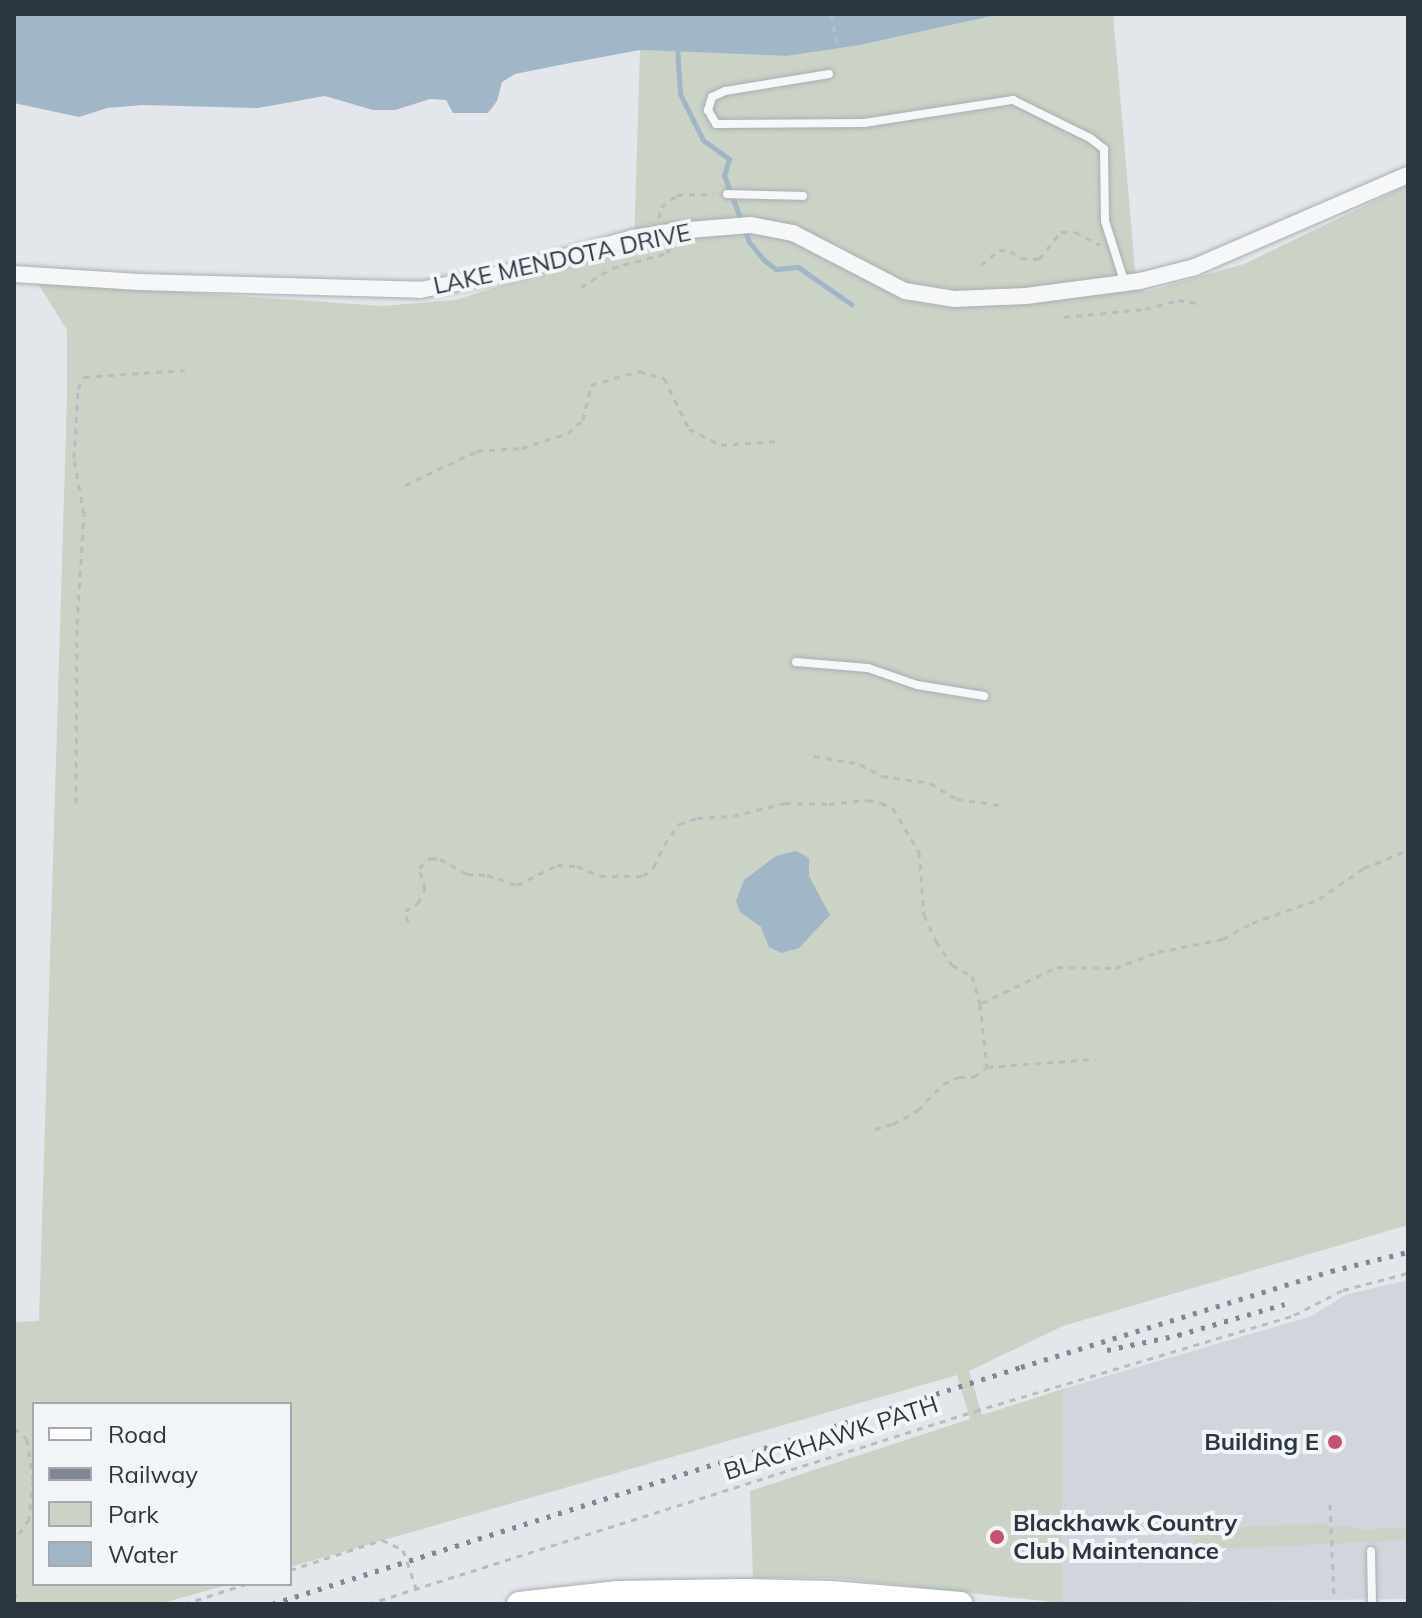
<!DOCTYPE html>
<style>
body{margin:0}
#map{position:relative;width:1422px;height:1618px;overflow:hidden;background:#e3e6ea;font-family:Mulish,sans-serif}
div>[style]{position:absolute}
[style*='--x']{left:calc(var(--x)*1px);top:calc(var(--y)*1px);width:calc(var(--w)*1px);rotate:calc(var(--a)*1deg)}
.built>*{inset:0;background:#d1d6dc}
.green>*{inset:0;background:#cad3c5}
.water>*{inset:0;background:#a1b7c7}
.stream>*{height:5px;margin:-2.5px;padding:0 2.5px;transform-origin:2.5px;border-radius:2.5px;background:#a1b7c7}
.path>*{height:3px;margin-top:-1.5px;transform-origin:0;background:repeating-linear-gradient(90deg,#b9bdc1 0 6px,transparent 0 12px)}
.roads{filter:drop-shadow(0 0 2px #a8aeb4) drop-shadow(0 0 2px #a8aeb4)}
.service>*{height:8px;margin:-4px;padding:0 4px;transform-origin:4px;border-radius:4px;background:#f5f7f8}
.minor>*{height:16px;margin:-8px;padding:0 8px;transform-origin:8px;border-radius:8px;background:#f5f7f8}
.primary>*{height:24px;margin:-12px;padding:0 12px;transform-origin:12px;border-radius:12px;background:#fff}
.rail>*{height:5px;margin-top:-2.5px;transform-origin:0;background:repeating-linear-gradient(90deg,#7e8792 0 4px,transparent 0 12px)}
.dots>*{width:22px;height:22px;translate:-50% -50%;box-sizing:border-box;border:4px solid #f2f5f7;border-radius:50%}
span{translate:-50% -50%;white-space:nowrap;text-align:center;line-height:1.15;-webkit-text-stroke:8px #f2f5f7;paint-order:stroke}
.street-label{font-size:24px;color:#2c3641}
.poi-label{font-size:24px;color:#2c3641;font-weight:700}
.right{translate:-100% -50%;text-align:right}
.left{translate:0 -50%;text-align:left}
.frame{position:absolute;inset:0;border:16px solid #2c3641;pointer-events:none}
.legend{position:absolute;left:32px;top:1402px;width:260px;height:184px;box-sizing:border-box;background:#f2f5f7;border:2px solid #a3a9ae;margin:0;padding:10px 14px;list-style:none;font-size:24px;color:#2c3641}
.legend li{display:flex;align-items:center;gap:16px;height:40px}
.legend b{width:40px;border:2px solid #a3a9ae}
</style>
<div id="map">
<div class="built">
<div style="clip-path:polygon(1408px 1280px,1408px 1599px,1062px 1603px,1063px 1389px,1312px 1316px,1345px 1295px)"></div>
</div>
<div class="green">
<div style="clip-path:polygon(1001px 14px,1113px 14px,1135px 269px,1145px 292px,1244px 264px,1408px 185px,1408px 1225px,1063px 1326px,969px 1371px,982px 1415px,1063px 1389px,1062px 1603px,834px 1578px,753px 1578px,750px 1491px,970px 1419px,957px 1375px,290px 1567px,290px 1404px,34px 1404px,34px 1584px,230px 1584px,159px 1604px,14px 1604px,14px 1322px,39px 1321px,67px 398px,67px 330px,37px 282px,383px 306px,455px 300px,634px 245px,640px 50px,787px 56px,860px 45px)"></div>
<div style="clip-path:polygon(1328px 1523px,1329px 1527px,1349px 1526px,1360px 1530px,1408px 1527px,1408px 1540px,1202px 1550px,1193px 1540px,1201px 1529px)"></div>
</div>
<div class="water">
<div style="clip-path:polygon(14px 14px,1001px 14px,860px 45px,787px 56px,640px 50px,565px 64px,515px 74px,502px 82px,497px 101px,488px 113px,453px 113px,446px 100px,430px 99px,395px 110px,373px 110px,325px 96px,258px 108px,143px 105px,107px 108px,79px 117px,14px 103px)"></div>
<div style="clip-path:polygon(796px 851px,809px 858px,809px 876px,830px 915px,799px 948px,781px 953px,769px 947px,761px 927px,740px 912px,736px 901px,744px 880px,776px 856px)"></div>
</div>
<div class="stream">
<div style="--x:677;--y:46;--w:48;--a:86.4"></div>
<div style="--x:680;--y:94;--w:51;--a:63.4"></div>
<div style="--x:703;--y:140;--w:32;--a:36"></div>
<div style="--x:729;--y:159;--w:17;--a:107"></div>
<div style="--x:724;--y:175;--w:72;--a:69.5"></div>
<div style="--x:749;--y:242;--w:25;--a:50"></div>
<div style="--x:765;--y:261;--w:14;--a:36"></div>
<div style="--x:776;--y:269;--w:22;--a:-5"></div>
<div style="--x:798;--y:267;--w:65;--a:34.9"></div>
</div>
<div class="path">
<div style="--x:831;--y:14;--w:35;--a:78"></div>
<div style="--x:659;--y:218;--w:11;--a:-80"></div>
<div style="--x:661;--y:207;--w:20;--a:-37"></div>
<div style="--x:677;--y:195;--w:37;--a:-2"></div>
<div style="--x:981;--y:265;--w:23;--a:-40"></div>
<div style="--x:999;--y:250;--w:11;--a:5"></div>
<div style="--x:1010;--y:251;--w:13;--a:32"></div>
<div style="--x:1021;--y:258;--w:18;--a:3"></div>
<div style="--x:1039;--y:259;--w:35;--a:-51"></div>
<div style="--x:1061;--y:232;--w:14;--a:0"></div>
<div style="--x:1075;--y:232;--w:28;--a:27"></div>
<div style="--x:581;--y:287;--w:36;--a:-32"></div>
<div style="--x:612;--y:268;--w:57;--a:-15.3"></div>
<div style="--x:667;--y:253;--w:7;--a:-63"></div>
<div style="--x:1064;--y:317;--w:81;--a:-5.6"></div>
<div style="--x:1145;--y:309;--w:34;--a:-15"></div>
<div style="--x:1178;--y:300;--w:24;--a:9"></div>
<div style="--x:405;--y:485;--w:80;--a:-25.3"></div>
<div style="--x:477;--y:451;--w:45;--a:-3.8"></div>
<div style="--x:522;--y:448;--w:48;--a:-18.1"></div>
<div style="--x:568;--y:433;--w:20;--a:-41"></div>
<div style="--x:583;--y:420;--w:36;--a:-77"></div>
<div style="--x:591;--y:385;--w:50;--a:-16.3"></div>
<div style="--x:639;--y:371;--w:26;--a:16"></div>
<div style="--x:664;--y:378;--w:57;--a:63.9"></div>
<div style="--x:689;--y:429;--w:36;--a:27"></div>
<div style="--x:721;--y:445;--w:56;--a:-4.1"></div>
<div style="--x:814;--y:756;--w:47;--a:9.9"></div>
<div style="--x:860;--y:764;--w:25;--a:29"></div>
<div style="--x:882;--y:776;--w:49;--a:8.3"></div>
<div style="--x:930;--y:783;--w:31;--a:31"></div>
<div style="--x:957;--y:799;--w:43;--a:7.9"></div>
<div style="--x:76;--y:803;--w:179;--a:-89.7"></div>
<div style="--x:77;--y:624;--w:110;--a:-86.4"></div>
<div style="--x:84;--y:514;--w:57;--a:-100.1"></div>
<div style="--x:74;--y:458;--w:69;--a:-86.7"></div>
<div style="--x:78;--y:389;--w:13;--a:-63"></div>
<div style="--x:84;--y:377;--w:101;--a:-4"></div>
<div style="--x:408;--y:922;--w:11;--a:-105"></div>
<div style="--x:405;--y:911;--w:15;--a:-32"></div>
<div style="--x:418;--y:903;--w:16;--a:-63"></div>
<div style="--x:425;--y:889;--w:22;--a:-106"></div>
<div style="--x:419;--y:868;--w:16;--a:-40"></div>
<div style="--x:431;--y:858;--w:9;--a:6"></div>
<div style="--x:440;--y:859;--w:31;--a:29"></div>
<div style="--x:467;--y:874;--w:20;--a:3"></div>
<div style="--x:487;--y:875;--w:32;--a:18"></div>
<div style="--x:517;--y:885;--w:45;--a:-26.6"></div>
<div style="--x:557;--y:865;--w:20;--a:3"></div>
<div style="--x:577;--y:866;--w:25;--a:23"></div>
<div style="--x:600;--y:876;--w:43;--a:0"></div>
<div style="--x:643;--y:876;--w:14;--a:-39"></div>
<div style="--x:654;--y:867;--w:24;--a:-66"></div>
<div style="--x:664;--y:845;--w:26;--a:-54"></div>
<div style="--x:679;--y:824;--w:19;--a:-18"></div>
<div style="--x:697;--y:818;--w:36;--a:-3"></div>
<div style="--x:733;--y:816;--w:54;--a:-14"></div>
<div style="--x:785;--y:803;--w:44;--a:1.3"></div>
<div style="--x:829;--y:804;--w:38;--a:-6"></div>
<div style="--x:867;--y:800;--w:14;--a:12"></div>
<div style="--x:881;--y:803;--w:13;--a:23"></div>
<div style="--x:893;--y:808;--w:51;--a:59.4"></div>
<div style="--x:919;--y:852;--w:63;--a:85.5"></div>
<div style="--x:924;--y:915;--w:29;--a:65"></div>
<div style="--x:936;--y:941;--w:29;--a:56"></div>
<div style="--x:952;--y:965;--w:23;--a:29"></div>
<div style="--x:972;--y:976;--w:29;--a:74"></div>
<div style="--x:980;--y:1004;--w:63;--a:83.7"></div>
<div style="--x:982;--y:1003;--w:83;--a:-25.6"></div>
<div style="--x:1057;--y:967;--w:58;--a:1"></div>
<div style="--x:1115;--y:968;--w:46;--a:-20.4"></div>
<div style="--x:1158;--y:952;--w:66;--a:-11.3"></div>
<div style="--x:1223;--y:939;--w:33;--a:-29"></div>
<div style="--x:1252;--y:923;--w:71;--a:-19.7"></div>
<div style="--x:1319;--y:899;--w:55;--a:-34.6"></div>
<div style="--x:1364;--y:868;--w:48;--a:-22.2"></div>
<div style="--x:875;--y:1129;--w:19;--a:-16"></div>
<div style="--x:893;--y:1124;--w:29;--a:-29"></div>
<div style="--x:918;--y:1110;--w:36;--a:-46"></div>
<div style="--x:943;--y:1084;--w:17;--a:-24"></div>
<div style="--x:959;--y:1077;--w:15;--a:0"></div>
<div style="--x:974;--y:1077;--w:16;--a:-38"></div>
<div style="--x:987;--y:1067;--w:109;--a:-4.2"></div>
<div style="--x:14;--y:1428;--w:17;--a:40"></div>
<div style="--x:27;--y:1439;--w:41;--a:81.7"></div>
<div style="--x:33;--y:1480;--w:39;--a:96"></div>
<div style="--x:29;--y:1519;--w:27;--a:124"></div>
<div style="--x:1330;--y:1504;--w:94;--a:87.6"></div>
<div style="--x:290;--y:1570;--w:97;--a:-18.1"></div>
<div style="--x:382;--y:1540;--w:23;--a:25"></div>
<div style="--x:403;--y:1550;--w:40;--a:71.1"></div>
<div style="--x:14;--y:1592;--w:13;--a:63"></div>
<div style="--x:184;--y:1604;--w:65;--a:-17.9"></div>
<div style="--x:368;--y:1604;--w:637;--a:-17.64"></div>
<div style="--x:975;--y:1411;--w:333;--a:-16.7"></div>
<div style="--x:1294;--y:1315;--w:55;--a:-27"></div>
<div style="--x:1343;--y:1290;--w:67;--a:-14.7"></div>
</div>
<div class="roads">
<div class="service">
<div style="--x:829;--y:74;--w:105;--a:170.7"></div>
<div style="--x:725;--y:91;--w:14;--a:155"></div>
<div style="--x:712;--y:97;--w:14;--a:107"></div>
<div style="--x:708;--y:110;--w:16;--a:60"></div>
<div style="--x:716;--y:124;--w:148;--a:-0.4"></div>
<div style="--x:864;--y:123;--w:151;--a:-8.8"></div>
<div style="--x:1013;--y:100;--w:86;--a:26.3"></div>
<div style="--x:1090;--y:138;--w:18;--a:38"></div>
<div style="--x:1104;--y:149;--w:72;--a:89.2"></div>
<div style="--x:1105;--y:221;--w:66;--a:72.4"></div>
<div style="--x:727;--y:194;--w:76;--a:1.5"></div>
<div style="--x:796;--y:662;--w:72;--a:4.8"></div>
<div style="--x:868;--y:668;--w:52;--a:19.1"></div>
<div style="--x:917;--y:685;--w:68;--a:9.3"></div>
<div style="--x:1371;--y:1551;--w:53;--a:88.9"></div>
</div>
<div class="minor">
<div style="--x:14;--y:274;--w:125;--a:3.7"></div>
<div style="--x:139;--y:282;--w:281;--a:1.6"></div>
<div style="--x:420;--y:290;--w:86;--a:-10.8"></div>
<div style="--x:504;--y:274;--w:134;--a:-15.6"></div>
<div style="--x:633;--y:238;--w:44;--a:-9.2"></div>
<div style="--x:676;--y:231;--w:75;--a:-4.6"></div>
<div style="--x:751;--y:225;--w:43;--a:10.8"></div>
<div style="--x:793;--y:233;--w:126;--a:27.4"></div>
<div style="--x:905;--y:291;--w:51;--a:9.1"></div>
<div style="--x:955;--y:299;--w:71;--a:-2.4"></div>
<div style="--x:1026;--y:296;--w:115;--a:-7.5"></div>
<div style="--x:1140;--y:281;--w:57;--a:-14.3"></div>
<div style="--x:1195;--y:267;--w:232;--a:-23.4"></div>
</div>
<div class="primary">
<div style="--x:519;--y:1604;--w:100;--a:-6.3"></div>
<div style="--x:618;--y:1593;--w:127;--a:-0.9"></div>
<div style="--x:745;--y:1591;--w:86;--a:1.3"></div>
<div style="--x:831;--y:1593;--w:130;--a:4.8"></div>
</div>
</div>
<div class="rail">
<div style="--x:1107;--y:1350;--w:73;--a:-11.9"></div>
<div style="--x:1178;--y:1335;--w:111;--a:-16.2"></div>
<div style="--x:272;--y:1604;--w:786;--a:-17.56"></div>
<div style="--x:1021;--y:1367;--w:325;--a:-17.2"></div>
<div style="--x:1331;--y:1271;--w:79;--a:-13.9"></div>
</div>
<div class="dots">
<div style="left:1335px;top:1442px;background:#c4536f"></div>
<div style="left:997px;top:1537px;background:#c4536f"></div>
</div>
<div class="street-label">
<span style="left:562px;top:259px;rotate:-12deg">LAKE MENDOTA DRIVE</span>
<span style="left:831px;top:1438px;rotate:-18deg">BLACKHAWK PATH</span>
</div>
<div class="poi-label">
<span class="right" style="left:1319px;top:1442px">Building E</span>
<span class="left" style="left:1013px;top:1537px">Blackhawk Country<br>Club Maintenance</span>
</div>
<div class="frame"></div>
<ul class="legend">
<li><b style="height:10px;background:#fff"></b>Road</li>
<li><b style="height:10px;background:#7e8792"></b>Railway</li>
<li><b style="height:22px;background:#cad3c5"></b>Park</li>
<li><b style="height:22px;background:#a1b7c7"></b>Water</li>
</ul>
</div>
